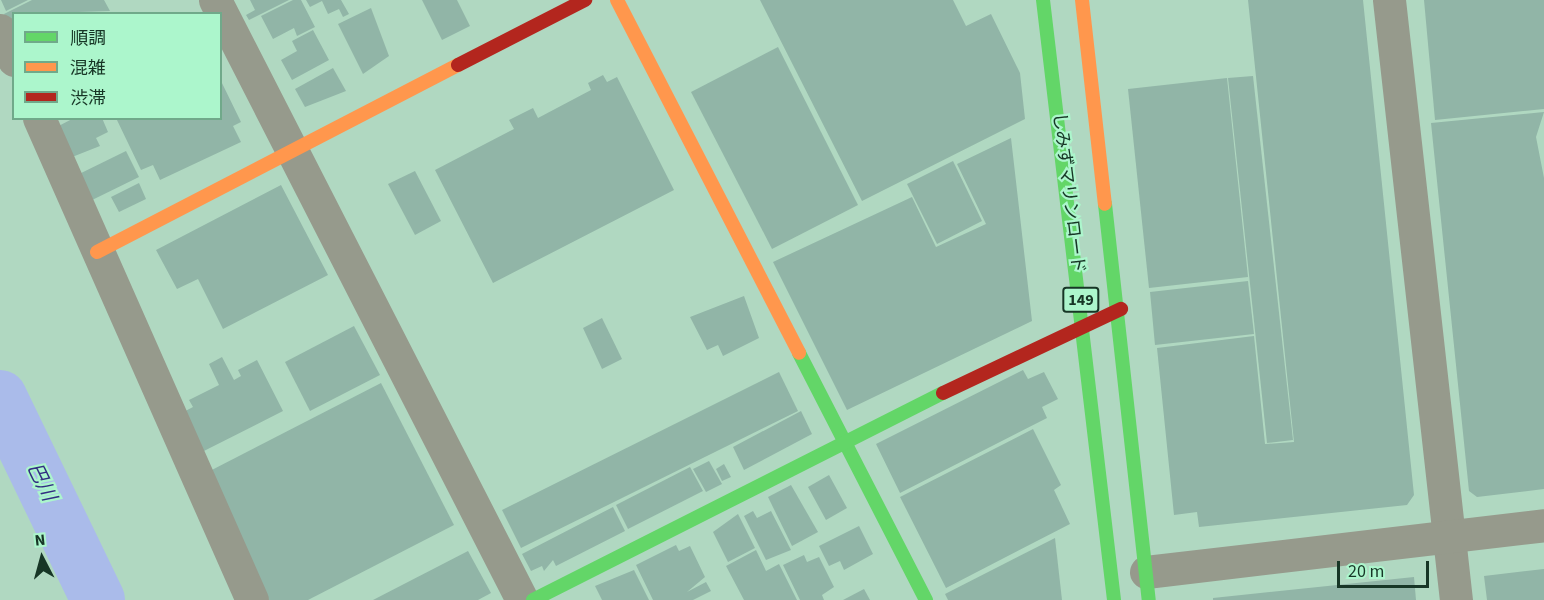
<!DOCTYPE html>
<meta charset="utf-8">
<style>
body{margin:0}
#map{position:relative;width:1544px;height:600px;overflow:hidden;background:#b0d8c1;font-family:"Source Sans 3","Noto Sans JP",sans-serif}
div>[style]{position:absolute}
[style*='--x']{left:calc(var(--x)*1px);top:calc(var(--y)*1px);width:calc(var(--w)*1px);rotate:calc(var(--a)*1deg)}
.river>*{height:54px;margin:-27px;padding:0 27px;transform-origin:27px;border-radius:27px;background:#aabbea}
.building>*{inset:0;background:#91b5a7}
.street>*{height:33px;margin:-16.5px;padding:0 16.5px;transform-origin:16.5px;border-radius:16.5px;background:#969a8c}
.fast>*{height:14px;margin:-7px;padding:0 7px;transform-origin:7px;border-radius:7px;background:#63d668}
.slow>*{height:14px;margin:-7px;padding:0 7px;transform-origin:7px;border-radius:7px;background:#ff974d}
.jam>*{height:14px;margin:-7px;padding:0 7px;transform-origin:7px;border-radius:7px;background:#b3261e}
span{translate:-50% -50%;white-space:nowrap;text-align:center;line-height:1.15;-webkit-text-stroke:4.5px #acf6cc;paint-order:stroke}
.shield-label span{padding:2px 4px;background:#acf6cc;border:2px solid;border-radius:4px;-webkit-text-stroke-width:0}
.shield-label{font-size:16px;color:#173626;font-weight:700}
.street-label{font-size:18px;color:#173626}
.water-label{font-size:20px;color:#322e82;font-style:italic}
.legend{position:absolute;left:12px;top:12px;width:210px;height:108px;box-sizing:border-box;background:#acf6cc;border:2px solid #70a98a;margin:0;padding:8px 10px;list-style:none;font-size:18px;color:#173626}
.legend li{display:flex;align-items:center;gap:12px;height:30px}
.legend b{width:30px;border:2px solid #70a98a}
.north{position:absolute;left:12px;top:528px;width:60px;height:60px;-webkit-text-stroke:4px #acf6cc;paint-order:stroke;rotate:354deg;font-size:16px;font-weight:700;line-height:24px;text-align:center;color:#173626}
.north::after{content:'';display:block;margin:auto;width:21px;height:27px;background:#173626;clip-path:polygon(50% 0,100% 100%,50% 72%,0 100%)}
.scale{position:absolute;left:1337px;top:561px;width:92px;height:27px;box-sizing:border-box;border:3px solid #173626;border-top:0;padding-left:8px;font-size:18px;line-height:21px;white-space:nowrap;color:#173626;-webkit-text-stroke:4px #acf6cc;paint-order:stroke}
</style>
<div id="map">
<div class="river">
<div style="--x:0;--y:397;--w:225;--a:64.2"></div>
</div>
<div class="building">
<div style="clip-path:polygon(1px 0,28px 0,6px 11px)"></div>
<div style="clip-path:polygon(32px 0,104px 0,110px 11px,14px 14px,14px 34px,4px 14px)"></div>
<div style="clip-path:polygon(250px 0,289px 0,249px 20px,246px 15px,255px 10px)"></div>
<div style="clip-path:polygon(293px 0,301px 0,315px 27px,297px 36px,294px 28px,273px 39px,261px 16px)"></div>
<div style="clip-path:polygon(306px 0,341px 0,349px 14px,343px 17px,339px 9px,328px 14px,322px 1px,310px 7px)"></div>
<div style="clip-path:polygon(422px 0,457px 0,470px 26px,442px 40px)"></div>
<div style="clip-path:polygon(760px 0,953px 0,966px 26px,991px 14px,1020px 73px,1025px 119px,862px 201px)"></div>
<div style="clip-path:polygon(1248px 0,1363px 0,1414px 495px,1407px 505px,1199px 527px,1197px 512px,1174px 515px,1157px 348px,1254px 336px,1265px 444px,1294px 442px)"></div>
<div style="clip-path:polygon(1424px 0,1544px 0,1544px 109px,1435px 120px)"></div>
<div style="clip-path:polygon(371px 8px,389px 56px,363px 74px,338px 24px)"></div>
<div style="clip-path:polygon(313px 30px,329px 60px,292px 80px,281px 60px,297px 51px,292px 41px)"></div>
<div style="clip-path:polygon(778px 47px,858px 205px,772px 249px,691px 92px)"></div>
<div style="clip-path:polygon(333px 68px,346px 91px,305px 107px,295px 89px)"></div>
<div style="clip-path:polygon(603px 75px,607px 82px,617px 77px,674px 190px,493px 283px,435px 170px,514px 129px,509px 120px,533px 108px,538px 118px,591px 90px,588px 83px)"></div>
<div style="clip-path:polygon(1253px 76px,1293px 440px,1267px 443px,1228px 78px)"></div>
<div style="clip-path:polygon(1227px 78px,1248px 277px,1149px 288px,1128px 89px)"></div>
<div style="clip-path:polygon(220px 79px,241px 122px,233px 126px,241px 142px,160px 180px,153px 165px,141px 170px,116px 118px,220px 118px)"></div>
<div style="clip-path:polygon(1544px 112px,1536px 137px,1544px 178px,1544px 489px,1477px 497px,1469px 491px,1431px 123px)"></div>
<div style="clip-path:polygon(74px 118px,102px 118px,108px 132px,96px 138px,100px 146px,62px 161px,49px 131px)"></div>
<div style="clip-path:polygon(1011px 138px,1032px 321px,847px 410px,773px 262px,912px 197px,936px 247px,986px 224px,957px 164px)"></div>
<div style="clip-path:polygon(126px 151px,139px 177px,86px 203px,73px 177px)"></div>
<div style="clip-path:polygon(953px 161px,982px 221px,937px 244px,907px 184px)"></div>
<div style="clip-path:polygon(415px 171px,441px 221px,415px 235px,388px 184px)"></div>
<div style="clip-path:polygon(139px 183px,146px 199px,119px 212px,111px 197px)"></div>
<div style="clip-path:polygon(281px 185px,328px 275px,223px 329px,198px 279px,177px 289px,156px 250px)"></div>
<div style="clip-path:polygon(1248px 281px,1254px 334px,1155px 345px,1150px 292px)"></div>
<div style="clip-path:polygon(744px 296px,759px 338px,723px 356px,718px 345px,707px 350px,690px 317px)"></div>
<div style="clip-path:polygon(602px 318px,622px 359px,602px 369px,583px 328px)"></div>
<div style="clip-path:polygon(354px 326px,380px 375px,310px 411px,285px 362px)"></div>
<div style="clip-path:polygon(222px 357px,234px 380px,241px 376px,238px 370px,257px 360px,283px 411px,192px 457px,172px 418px,193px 407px,189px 400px,219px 385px,209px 364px)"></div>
<div style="clip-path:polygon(1023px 370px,1028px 379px,1044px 372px,1058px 399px,1042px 407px,1047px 418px,900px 493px,876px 444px)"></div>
<div style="clip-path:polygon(779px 372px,798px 411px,521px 548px,502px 510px)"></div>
<div style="clip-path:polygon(381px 383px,454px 525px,308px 600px,269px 600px,204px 474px)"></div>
<div style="clip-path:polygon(801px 411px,812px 434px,744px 470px,733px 447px)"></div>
<div style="clip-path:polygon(1033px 429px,1061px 485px,1054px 490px,1070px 524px,946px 588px,900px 497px)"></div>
<div style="clip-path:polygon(709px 461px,722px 484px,706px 492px,693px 469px)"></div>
<div style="clip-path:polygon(724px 464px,731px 477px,722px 481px,716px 469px)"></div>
<div style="clip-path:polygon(690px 467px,703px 491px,628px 529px,616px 505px)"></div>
<div style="clip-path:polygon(829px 475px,847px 508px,826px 520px,808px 487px)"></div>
<div style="clip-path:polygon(791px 485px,818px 532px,792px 546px,768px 497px)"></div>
<div style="clip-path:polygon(613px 507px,625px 531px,556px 566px,553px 560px,544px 571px,542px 566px,531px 571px,522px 554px)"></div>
<div style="clip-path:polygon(753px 511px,757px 518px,771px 511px,791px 550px,766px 560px,744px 516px)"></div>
<div style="clip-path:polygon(738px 514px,755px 548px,728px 562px,713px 532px)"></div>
<div style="clip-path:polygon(859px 526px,873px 554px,844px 570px,840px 561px,829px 566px,819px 546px)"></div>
<div style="clip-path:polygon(1055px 538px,1062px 600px,948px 600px,945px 594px)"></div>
<div style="clip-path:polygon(676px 545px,679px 551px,690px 546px,705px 577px,687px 592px,706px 582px,711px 591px,693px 600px,653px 600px,636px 565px)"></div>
<div style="clip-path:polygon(756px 550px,766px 571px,779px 564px,797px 600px,744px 600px,726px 566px)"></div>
<div style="clip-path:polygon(468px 551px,491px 593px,478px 600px,373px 600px)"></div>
<div style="clip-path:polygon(804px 555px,807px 562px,819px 557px,834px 587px,822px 595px,824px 600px,800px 600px,783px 565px)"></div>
<div style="clip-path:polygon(1544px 569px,1544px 600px,1487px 600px,1484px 576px)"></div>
<div style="clip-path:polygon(634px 570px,649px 600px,602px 600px,595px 586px)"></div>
<div style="clip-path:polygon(1414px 577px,1416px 600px,1213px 600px,1213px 598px)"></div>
<div style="clip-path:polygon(864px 589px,870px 600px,843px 600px)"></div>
</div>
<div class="street">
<div style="--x:215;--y:0;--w:674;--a:62.9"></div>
<div style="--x:1389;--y:0;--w:604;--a:83.63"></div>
<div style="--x:0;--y:30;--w:33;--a:65"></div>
<div style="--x:39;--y:118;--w:527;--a:66.16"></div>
<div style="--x:1146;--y:572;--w:401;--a:-6.7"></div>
</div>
<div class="fast">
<div style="--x:1043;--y:0;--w:604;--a:83.25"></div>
<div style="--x:1105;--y:204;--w:398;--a:83.7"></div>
<div style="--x:799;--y:353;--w:278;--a:62.8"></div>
<div style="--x:533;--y:600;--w:459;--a:-26.8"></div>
</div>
<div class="slow">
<div style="--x:617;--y:0;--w:397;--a:62.7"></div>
<div style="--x:1082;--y:0;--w:205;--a:83.6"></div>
<div style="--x:97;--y:252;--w:407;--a:-27.4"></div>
</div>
<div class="jam">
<div style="--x:458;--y:65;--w:143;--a:-27.1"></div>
<div style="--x:943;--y:393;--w:197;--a:-25.3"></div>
</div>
<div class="shield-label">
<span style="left:1081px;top:300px">149</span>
</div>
<div class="street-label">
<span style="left:1068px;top:193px;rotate:83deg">しみずマリンロード</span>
</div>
<div class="water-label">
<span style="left:41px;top:482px;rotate:64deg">巴川</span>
</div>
<ul class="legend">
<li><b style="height:8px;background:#63d668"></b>順調</li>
<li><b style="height:8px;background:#ff974d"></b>混雑</li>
<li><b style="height:8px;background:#b3261e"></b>渋滞</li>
</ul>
<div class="north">N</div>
<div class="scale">20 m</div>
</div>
